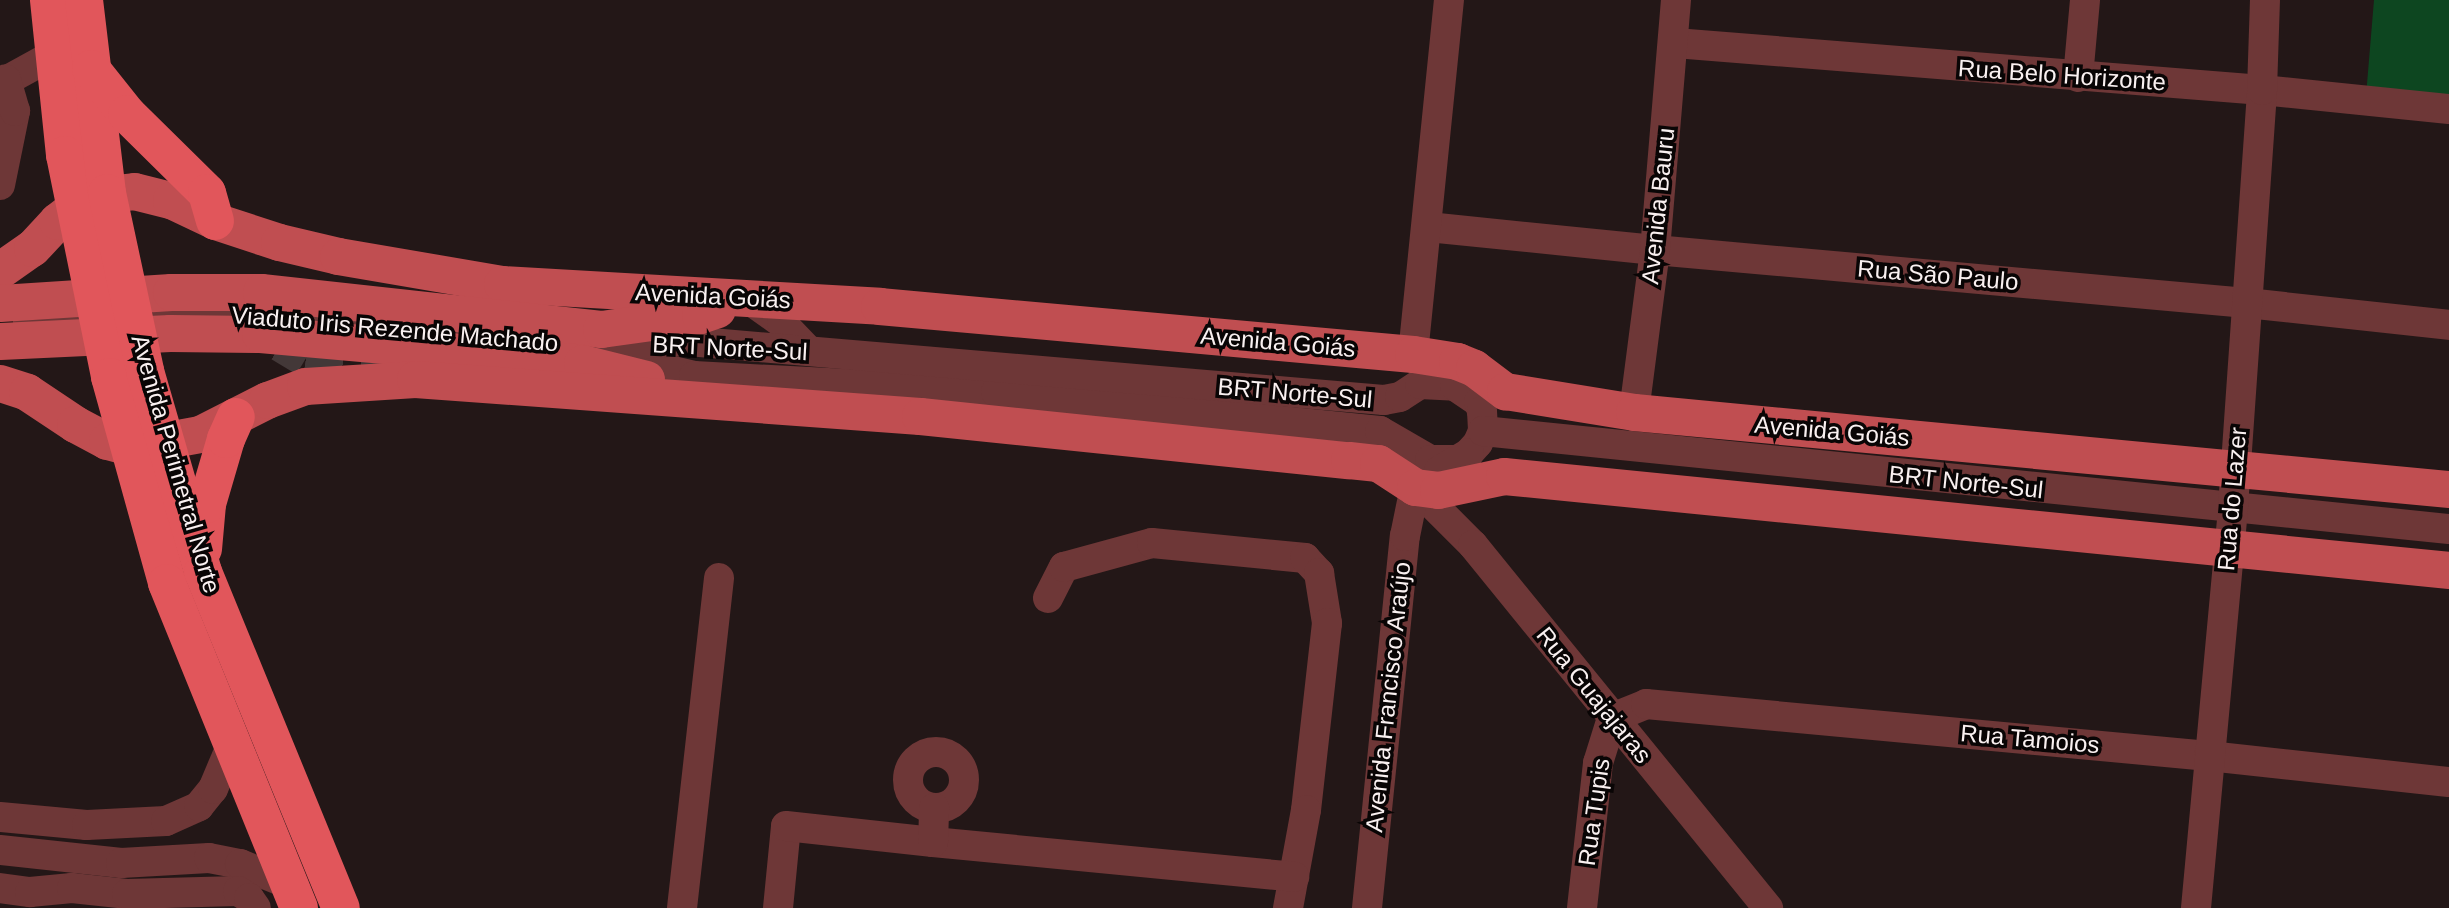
<!DOCTYPE html>
<meta charset="utf-8">
<style>
body{margin:0}
#map{position:relative;width:2449px;height:908px;overflow:hidden;background:#231717;font-family:Helvetica,sans-serif}
div>[style]{position:absolute}
[style*='--x']{left:calc(var(--x)*1px);top:calc(var(--y)*1px);width:calc(var(--w)*1px);rotate:calc(var(--a)*1deg)}
.green>*{inset:0;background:#0d4620}
.major-tunnel>*{height:37px;margin-top:-18.5px;transform-origin:0;background:repeating-linear-gradient(90deg,#433838 0 37px,transparent 0 55px)}
.minor>*{height:30px;margin:-15px;padding:0 15px;transform-origin:15px;border-radius:15px;background:#6e3737}
.minor>.ring{margin:-15px;padding:0;box-sizing:content-box;background:none;border:30px solid #6e3737;border-radius:50%}
.major>*{height:37px;margin:-18.5px;padding:0 18.5px;transform-origin:18.5px;border-radius:18.5px;background:#c04e51}
.highway>*{height:38px;margin:-19px;padding:0 19px;transform-origin:19px;border-radius:19px;background:#e1565b}
span{translate:-50% -50%;white-space:nowrap;text-align:center;line-height:1.15;-webkit-text-stroke:7px #090505;paint-order:stroke}
.street-label{font-size:24px;color:#f9f0f0}
</style>
<div id="map">
<div class="green">
<div style="clip-path:polygon(2374px 0,2449px 0,2449px 100px,2366px 96px)"></div>
</div>
<div class="major-tunnel">
<div style="--x:277;--y:322;--w:21;--a:79"></div>
<div style="--x:281;--y:343;--w:29;--a:31"></div>
<div style="--x:306;--y:358;--w:98;--a:10.6"></div>
</div>
<div class="minor">
<div style="--x:1675;--y:43;--w:589;--a:4.58"></div>
<div style="--x:2262;--y:90;--w:188;--a:5.8"></div>
<div style="--x:2078;--y:77;--w:77;--a:-84.8"></div>
<div style="--x:0;--y:84;--w:60;--a:-28.7"></div>
<div style="--x:0;--y:185;--w:76;--a:-78.5"></div>
<div style="--x:15;--y:111;--w:33;--a:-106"></div>
<div style="--x:1428;--y:227;--w:228;--a:5.8"></div>
<div style="--x:1655;--y:250;--w:594;--a:5.12"></div>
<div style="--x:2247;--y:303;--w:203;--a:6.2"></div>
<div style="--x:747;--y:298;--w:43;--a:35.5"></div>
<div style="--x:782;--y:323;--w:39;--a:46"></div>
<div style="--x:28;--y:322;--w:220;--a:-2.9"></div>
<div style="--x:248;--y:311;--w:101;--a:4.5"></div>
<div style="--x:416;--y:327;--w:205;--a:7.3"></div>
<div style="--x:619;--y:353;--w:31;--a:22"></div>
<div style="--x:648;--y:365;--w:47;--a:13.4"></div>
<div style="--x:694;--y:376;--w:302;--a:3"></div>
<div style="--x:996;--y:392;--w:386;--a:5.8"></div>
<div style="--x:1380;--y:431;--w:58;--a:30.1"></div>
<div style="--x:1430;--y:460;--w:26;--a:0"></div>
<div style="--x:610;--y:345;--w:78;--a:-2.9"></div>
<div style="--x:688;--y:341;--w:698;--a:4.85"></div>
<div style="--x:1384;--y:400;--w:16;--a:-11"></div>
<div style="--x:1400;--y:397;--w:24;--a:-33"></div>
<div style="--x:1420;--y:384;--w:35;--a:3"></div>
<div style="--x:1455;--y:386;--w:29;--a:34"></div>
<div style="--x:1479;--y:402;--w:9;--a:72"></div>
<div style="--x:1482;--y:411;--w:20;--a:87"></div>
<div style="--x:1483;--y:431;--w:13;--a:113"></div>
<div style="--x:1478;--y:443;--w:13;--a:132"></div>
<div style="--x:1469;--y:453;--w:35;--a:149"></div>
<div style="--x:1413;--y:354;--w:356;--a:-84.2"></div>
<div style="--x:1634;--y:412;--w:163;--a:-82.6"></div>
<div style="--x:1655;--y:250;--w:251;--a:-85.2"></div>
<div style="--x:1483;--y:431;--w:971;--a:5.79"></div>
<div style="--x:1415;--y:487;--w:82;--a:45"></div>
<div style="--x:1473;--y:545;--w:468;--a:50.9"></div>
<div style="--x:1048;--y:598;--w:35;--a:-63"></div>
<div style="--x:1064;--y:567;--w:91;--a:-15.3"></div>
<div style="--x:1152;--y:543;--w:154;--a:5.6"></div>
<div style="--x:1305;--y:558;--w:21;--a:47"></div>
<div style="--x:1319;--y:573;--w:51;--a:80.9"></div>
<div style="--x:1327;--y:623;--w:188;--a:96.4"></div>
<div style="--x:1306;--y:810;--w:100;--a:100.4"></div>
<div style="--x:1612;--y:718;--w:37;--a:-22"></div>
<div style="--x:1646;--y:704;--w:565;--a:5.28"></div>
<div style="--x:2209;--y:756;--w:241;--a:6.2"></div>
<div class="ring" style="left:908px;top:752px;width:26px;height:26px"></div>
<div style="--x:0;--y:817;--w:87;--a:5.3"></div>
<div style="--x:87;--y:825;--w:79;--a:-2.9"></div>
<div style="--x:166;--y:821;--w:36;--a:-24"></div>
<div style="--x:199;--y:806;--w:22;--a:-51"></div>
<div style="--x:213;--y:789;--w:49;--a:-67.1"></div>
<div style="--x:933;--y:842;--w:363;--a:5.5"></div>
<div style="--x:0;--y:850;--w:122;--a:6.1"></div>
<div style="--x:121;--y:863;--w:88;--a:-3.3"></div>
<div style="--x:209;--y:858;--w:32;--a:11"></div>
<div style="--x:240;--y:864;--w:53;--a:22.2"></div>
<div style="--x:0;--y:888;--w:30;--a:8"></div>
<div style="--x:30;--y:892;--w:42;--a:-5.4"></div>
<div style="--x:72;--y:888;--w:55;--a:6.2"></div>
<div style="--x:127;--y:894;--w:111;--a:-1.5"></div>
<div style="--x:238;--y:891;--w:13;--a:32"></div>
<div style="--x:249;--y:898;--w:12;--a:55"></div>
<div style="--x:682;--y:908;--w:332;--a:-83.6"></div>
<div style="--x:778;--y:908;--w:82;--a:-84.4"></div>
<div style="--x:786;--y:826;--w:148;--a:6.2"></div>
<div style="--x:933;--y:842;--w:34;--a:-88"></div>
<div style="--x:1367;--y:908;--w:374;--a:-84.2"></div>
<div style="--x:1405;--y:536;--w:50;--a:-78.5"></div>
<div style="--x:1582;--y:908;--w:146;--a:-83.7"></div>
<div style="--x:1598;--y:763;--w:47;--a:-72.7"></div>
<div style="--x:2196;--y:908;--w:403;--a:-84.7"></div>
<div style="--x:2233;--y:507;--w:418;--a:-86"></div>
<div style="--x:2262;--y:90;--w:90;--a:-88.1"></div>
</div>
<div class="major">
<div style="--x:0;--y:270;--w:39;--a:-35"></div>
<div style="--x:32;--y:248;--w:37;--a:-47"></div>
<div style="--x:57;--y:221;--w:41;--a:-38"></div>
<div style="--x:89;--y:196;--w:45;--a:-6.3"></div>
<div style="--x:134;--y:191;--w:38;--a:14"></div>
<div style="--x:171;--y:200;--w:49;--a:25.5"></div>
<div style="--x:215;--y:221;--w:67;--a:18.2"></div>
<div style="--x:279;--y:242;--w:61;--a:13.3"></div>
<div style="--x:338;--y:256;--w:166;--a:9.7"></div>
<div style="--x:502;--y:284;--w:378;--a:3.3"></div>
<div style="--x:879;--y:306;--w:536;--a:5.14"></div>
<div style="--x:1413;--y:354;--w:45;--a:9"></div>
<div style="--x:1457;--y:361;--w:18;--a:22"></div>
<div style="--x:1474;--y:368;--w:39;--a:37"></div>
<div style="--x:1505;--y:391;--w:131;--a:9.2"></div>
<div style="--x:1634;--y:412;--w:819;--a:5.4"></div>
<div style="--x:0;--y:303;--w:171;--a:-3.7"></div>
<div style="--x:171;--y:292;--w:90;--a:0"></div>
<div style="--x:261;--y:292;--w:342;--a:6.2"></div>
<div style="--x:601;--y:329;--w:100;--a:-8"></div>
<div style="--x:700;--y:315;--w:18;--a:-19"></div>
<div style="--x:0;--y:341;--w:170;--a:-2.7"></div>
<div style="--x:170;--y:333;--w:90;--a:0.6"></div>
<div style="--x:260;--y:334;--w:323;--a:5.1"></div>
<div style="--x:582;--y:363;--w:66;--a:14"></div>
<div style="--x:0;--y:383;--w:28;--a:18"></div>
<div style="--x:27;--y:392;--w:58;--a:33.7"></div>
<div style="--x:75;--y:424;--w:36;--a:28"></div>
<div style="--x:107;--y:441;--w:23;--a:15"></div>
<div style="--x:129;--y:447;--w:72;--a:-10.4"></div>
<div style="--x:200;--y:434;--w:75;--a:-26.9"></div>
<div style="--x:267;--y:400;--w:40;--a:-20.2"></div>
<div style="--x:305;--y:386;--w:110;--a:-3.6"></div>
<div style="--x:415;--y:379;--w:506;--a:4.19"></div>
<div style="--x:920;--y:416;--w:431;--a:5.9"></div>
<div style="--x:1349;--y:460;--w:29;--a:6"></div>
<div style="--x:1378;--y:463;--w:44;--a:33"></div>
<div style="--x:1415;--y:487;--w:23;--a:7"></div>
<div style="--x:1438;--y:490;--w:67;--a:-12"></div>
<div style="--x:1504;--y:476;--w:950;--a:5.68"></div>
</div>
<div class="highway">
<div style="--x:49;--y:0;--w:156;--a:84.1"></div>
<div style="--x:65;--y:155;--w:227;--a:78.5"></div>
<div style="--x:110;--y:377;--w:214;--a:74.5"></div>
<div style="--x:167;--y:583;--w:351;--a:67.9"></div>
<div style="--x:84;--y:0;--w:194;--a:83.2"></div>
<div style="--x:107;--y:193;--w:182;--a:77.9"></div>
<div style="--x:145;--y:371;--w:209;--a:73.9"></div>
<div style="--x:203;--y:572;--w:363;--a:67.7"></div>
<div style="--x:91;--y:69;--w:58;--a:51.3"></div>
<div style="--x:127;--y:114;--w:112;--a:44.6"></div>
<div style="--x:207;--y:193;--w:29;--a:74"></div>
<div style="--x:203;--y:549;--w:45;--a:-84.9"></div>
<div style="--x:207;--y:504;--w:68;--a:-73.7"></div>
<div style="--x:226;--y:439;--w:24;--a:-66"></div>
</div>
<div class="street-label">
<span style="left:2062px;top:75px;rotate:4deg">Rua Belo Horizonte</span>
<span style="left:1658px;top:206px;rotate:-84deg">Avenida Bauru</span>
<span style="left:1938px;top:275px;rotate:5deg">Rua São Paulo</span>
<span style="left:713px;top:296px;rotate:3deg">Avenida Goiás</span>
<span style="left:395px;top:329px;rotate:5deg">Viaduto Iris Rezende Machado</span>
<span style="left:1278px;top:342px;rotate:5deg">Avenida Goiás</span>
<span style="left:730px;top:348px;rotate:3deg">BRT Norte-Sul</span>
<span style="left:1295px;top:393px;rotate:5deg">BRT Norte-Sul</span>
<span style="left:1832px;top:431px;rotate:5deg">Avenida Goiás</span>
<span style="left:176px;top:464px;rotate:74deg">Avenida Perimetral Norte</span>
<span style="left:1966px;top:482px;rotate:6deg">BRT Norte-Sul</span>
<span style="left:2232px;top:499px;rotate:-85deg">Rua do Lazer</span>
<span style="left:1594px;top:695px;rotate:51deg">Rua Guajajaras</span>
<span style="left:1388px;top:697px;rotate:-84deg">Avenida Francisco Araújo</span>
<span style="left:2030px;top:739px;rotate:5deg">Rua Tamoios</span>
<span style="left:1594px;top:812px;rotate:-82deg">Rua Tupis</span>
</div>
</div>
